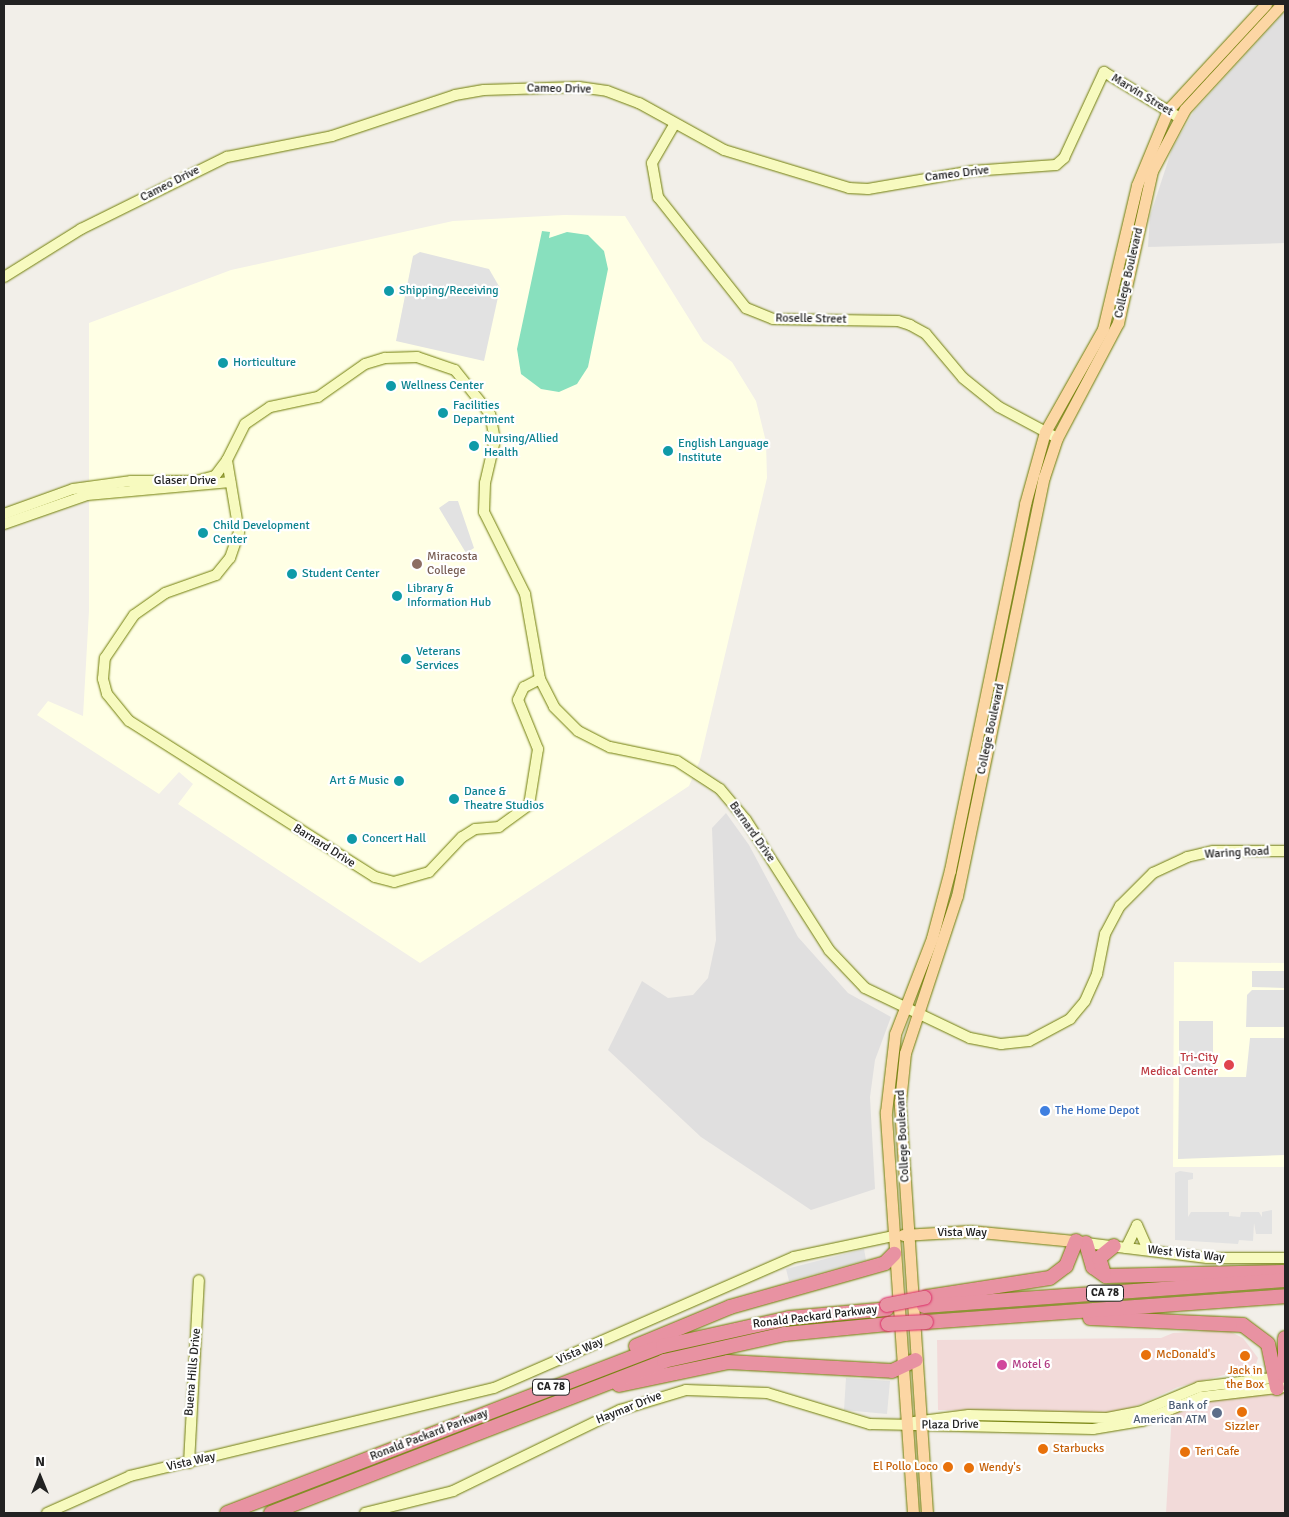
<!DOCTYPE html>
<style>
body{margin:0}
#map{position:relative;width:1289px;height:1517px;overflow:hidden;background:#f2efe9;font-family:Signika,sans-serif}
div>[style]{position:absolute}
[style*='--x']{left:calc(var(--x)*1px);top:calc(var(--y)*1px);width:calc(var(--w)*1px);rotate:calc(var(--a)*1deg)}
.residential>*{inset:0;background:#e0dfdf}
.commercial>*{inset:0;background:#f2dad9}
.education>*{inset:0;background:#ffffe5}
.pitch>*{inset:0;background:#88e0be}
.parking>*{inset:0;background:#e2e2e2}
.roads{filter:drop-shadow(0 0 1px #707d05) drop-shadow(0 0 1px #707d05)}
.secondary>*{height:10px;margin:-5px;padding:0 5px;transform-origin:5px;border-radius:5px;background:#f7fabf}
.primary>*{height:11px;margin:-5.5px;padding:0 5.5px;transform-origin:5.5px;border-radius:5.5px;background:#fcd6a4}
.highway>*{height:14px;margin:-7px;padding:0 7px;transform-origin:7px;border-radius:7px;background:#e892a2}
.bridges{filter:drop-shadow(0 0 1px #dc2a67) drop-shadow(0 0 1px #dc2a67)}
.highway-bridge>*{height:14px;margin:-7px;padding:0 7px;transform-origin:7px;border-radius:7px;background:#e892a2}
.dots>*{width:14px;height:14px;translate:-50% -50%;box-sizing:border-box;border:2px solid #fff;border-radius:50%}
span{translate:-50% -50%;white-space:nowrap;text-align:center;line-height:1.15;-webkit-text-stroke:4.5px #fff;paint-order:stroke}
.shield-label span{padding:1px 4px;background:#fff;border:1px solid;border-radius:4px;-webkit-text-stroke-width:0}
.shield-label{font-size:11px;color:#222;font-weight:700}
.street-label{font-size:12px;color:#222}
.culture-label{font-size:12px;color:#0d838f}
.left{translate:0 -50%;text-align:left}
.right{translate:-100% -50%;text-align:right}
.education-label{font-size:12px;color:#785e54}
.health-label{font-size:12px;color:#be3a42}
.shop-label{font-size:12px;color:#366cbe}
.food-label{font-size:12px;color:#c56008}
.hotel-label{font-size:12px;color:#b23c85}
.service-label{font-size:12px;color:#4e5e75}
.frame{position:absolute;inset:0;border:5px solid #222;pointer-events:none}
.north{position:absolute;left:15px;top:1452px;width:50px;height:50px;-webkit-text-stroke:4px #fff;paint-order:stroke;rotate:0deg;font-size:14px;font-weight:700;line-height:20px;text-align:center;color:#222}
.north::after{content:'';display:block;margin:auto;width:18px;height:22px;background:#222;clip-path:polygon(50% 0,100% 100%,50% 72%,0 100%)}
</style>
<div id="map">
<div class="residential">
<div style="clip-path:polygon(1285px 11px,1285px 243px,1148px 247px,1150px 216px,1172px 149px,1194px 111px)"></div>
<div style="clip-path:polygon(726px 813px,749px 845px,798px 937px,848px 993px,891px 1017px,875px 1060px,870px 1097px,875px 1189px,811px 1210px,701px 1137px,608px 1050px,642px 981px,668px 998px,693px 995px,708px 978px,716px 940px,712px 828px)"></div>
</div>
<div class="commercial">
<div style="clip-path:polygon(1227px 1330px,1243px 1338px,1258px 1358px,1255px 1367px,1178px 1387px,1134px 1407px,1110px 1413px,938px 1410px,937px 1340px,1161px 1338px,1173px 1333px)"></div>
<div style="clip-path:polygon(1285px 1392px,1285px 1513px,1166px 1513px,1172px 1413px,1198px 1402px)"></div>
</div>
<div class="education">
<div style="clip-path:polygon(564px 215px,625px 216px,703px 341px,732px 362px,756px 401px,766px 442px,767px 478px,700px 760px,689px 786px,420px 963px,178px 804px,193px 784px,179px 772px,159px 794px,37px 715px,48px 701px,83px 716px,89px 611px,89px 323px,231px 270px,453px 221px)"></div>
<div style="clip-path:polygon(1174px 962px,1285px 963px,1285px 1167px,1173px 1167px)"></div>
</div>
<div class="pitch">
<div style="clip-path:polygon(542px 231px,550px 232px,549px 238px,567px 232px,588px 235px,604px 251px,608px 269px,588px 367px,577px 384px,559px 392px,541px 389px,521px 374px,517px 349px)"></div>
</div>
<div class="parking">
<div style="clip-path:polygon(420px 252px,489px 269px,500px 288px,484px 361px,396px 341px,413px 256px)"></div>
<div style="clip-path:polygon(449px 501px,458px 501px,474px 548px,466px 553px,439px 508px)"></div>
<div style="clip-path:polygon(1252px 971px,1285px 971px,1285px 988px,1252px 987px)"></div>
<div style="clip-path:polygon(1252px 990px,1285px 990px,1285px 1027px,1246px 1027px,1247px 995px)"></div>
<div style="clip-path:polygon(1179px 1021px,1213px 1021px,1213px 1070px,1179px 1070px)"></div>
<div style="clip-path:polygon(1250px 1038px,1285px 1038px,1285px 1155px,1178px 1159px,1179px 1077px,1246px 1077px)"></div>
<div style="clip-path:polygon(1180px 1171px,1193px 1173px,1193px 1179px,1188px 1180px,1188px 1217px,1191px 1212px,1229px 1212px,1229px 1216px,1240px 1217px,1241px 1212px,1259px 1212px,1262px 1217px,1262px 1212px,1272px 1210px,1272px 1234px,1256px 1234px,1254px 1223px,1253px 1241px,1239px 1240px,1238px 1244px,1175px 1240px,1175px 1173px)"></div>
<div style="clip-path:polygon(864px 1249px,866px 1260px,789px 1281px,786px 1269px)"></div>
<div style="clip-path:polygon(846px 1378px,890px 1381px,887px 1414px,844px 1410px)"></div>
</div>
<div class="roads">
<div class="secondary">
<div style="--x:674;--y:125;--w:44;--a:120.1"></div>
<div style="--x:652;--y:163;--w:35;--a:80"></div>
<div style="--x:658;--y:197;--w:142;--a:51.6"></div>
<div style="--x:746;--y:308;--w:29;--a:22"></div>
<div style="--x:773;--y:319;--w:125;--a:0.9"></div>
<div style="--x:898;--y:321;--w:13;--a:18"></div>
<div style="--x:910;--y:325;--w:18;--a:29"></div>
<div style="--x:926;--y:334;--w:57;--a:49.9"></div>
<div style="--x:963;--y:378;--w:46;--a:38.9"></div>
<div style="--x:999;--y:407;--w:66;--a:28.1"></div>
<div style="--x:4;--y:277;--w:91;--a:-31.9"></div>
<div style="--x:81;--y:229;--w:163;--a:-26.3"></div>
<div style="--x:227;--y:157;--w:107;--a:-11.3"></div>
<div style="--x:332;--y:136;--w:130;--a:-18.4"></div>
<div style="--x:455;--y:95;--w:29;--a:-10"></div>
<div style="--x:484;--y:90;--w:95;--a:-1.8"></div>
<div style="--x:579;--y:87;--w:28;--a:8"></div>
<div style="--x:607;--y:91;--w:34;--a:21"></div>
<div style="--x:639;--y:103;--w:97;--a:28.9"></div>
<div style="--x:724;--y:150;--w:131;--a:16.9"></div>
<div style="--x:849;--y:188;--w:19;--a:3"></div>
<div style="--x:868;--y:189;--w:106;--a:-9.8"></div>
<div style="--x:972;--y:171;--w:84;--a:-4.1"></div>
<div style="--x:1056;--y:165;--w:11;--a:-41"></div>
<div style="--x:1064;--y:158;--w:95;--a:-65.1"></div>
<div style="--x:1104;--y:72;--w:89;--a:31.2"></div>
<div style="--x:196;--y:481;--w:20;--a:-15"></div>
<div style="--x:215;--y:476;--w:20;--a:-53"></div>
<div style="--x:4;--y:514;--w:73;--a:-19.9"></div>
<div style="--x:73;--y:489;--w:59;--a:-7.9"></div>
<div style="--x:131;--y:481;--w:70;--a:0"></div>
<div style="--x:4;--y:524;--w:88;--a:-19.3"></div>
<div style="--x:87;--y:495;--w:144;--a:-5.2"></div>
<div style="--x:540;--y:679;--w:18;--a:153"></div>
<div style="--x:524;--y:687;--w:14;--a:115"></div>
<div style="--x:518;--y:700;--w:53;--a:67.8"></div>
<div style="--x:538;--y:749;--w:57;--a:99.1"></div>
<div style="--x:529;--y:805;--w:37;--a:144"></div>
<div style="--x:499;--y:827;--w:24;--a:175"></div>
<div style="--x:475;--y:829;--w:15;--a:148"></div>
<div style="--x:462;--y:837;--w:48;--a:133.3"></div>
<div style="--x:429;--y:872;--w:36;--a:164"></div>
<div style="--x:394;--y:882;--w:20;--a:-165"></div>
<div style="--x:375;--y:877;--w:291;--a:-147.6"></div>
<div style="--x:129;--y:721;--w:35;--a:-129"></div>
<div style="--x:107;--y:694;--w:16;--a:-105"></div>
<div style="--x:103;--y:679;--w:21;--a:-85"></div>
<div style="--x:105;--y:658;--w:52;--a:-56"></div>
<div style="--x:134;--y:615;--w:38;--a:-35"></div>
<div style="--x:165;--y:593;--w:54;--a:-19.4"></div>
<div style="--x:216;--y:575;--w:22;--a:-51"></div>
<div style="--x:230;--y:558;--w:28;--a:-71"></div>
<div style="--x:239;--y:532;--w:73;--a:-99.5"></div>
<div style="--x:227;--y:460;--w:40;--a:-63.4"></div>
<div style="--x:245;--y:424;--w:30;--a:-34"></div>
<div style="--x:270;--y:407;--w:49;--a:-11.8"></div>
<div style="--x:318;--y:397;--w:57;--a:-35.1"></div>
<div style="--x:365;--y:364;--w:21;--a:-17"></div>
<div style="--x:385;--y:358;--w:32;--a:-2"></div>
<div style="--x:417;--y:357;--w:40;--a:18.9"></div>
<div style="--x:455;--y:370;--w:56;--a:51.5"></div>
<div style="--x:490;--y:414;--w:26;--a:79"></div>
<div style="--x:495;--y:440;--w:44;--a:103.1"></div>
<div style="--x:485;--y:483;--w:29;--a:92"></div>
<div style="--x:484;--y:512;--w:92;--a:63.4"></div>
<div style="--x:525;--y:594;--w:86;--a:80"></div>
<div style="--x:540;--y:679;--w:31;--a:63"></div>
<div style="--x:554;--y:707;--w:34;--a:45"></div>
<div style="--x:578;--y:731;--w:36;--a:27"></div>
<div style="--x:610;--y:747;--w:68;--a:11.8"></div>
<div style="--x:677;--y:761;--w:51;--a:33.1"></div>
<div style="--x:720;--y:789;--w:40;--a:50"></div>
<div style="--x:746;--y:820;--w:154;--a:57.4"></div>
<div style="--x:829;--y:950;--w:52;--a:46.5"></div>
<div style="--x:865;--y:988;--w:116;--a:25.5"></div>
<div style="--x:970;--y:1038;--w:32;--a:11"></div>
<div style="--x:1001;--y:1044;--w:28;--a:-6"></div>
<div style="--x:1029;--y:1041;--w:47;--a:-28.2"></div>
<div style="--x:1070;--y:1019;--w:23;--a:-50"></div>
<div style="--x:1085;--y:1001;--w:30;--a:-66"></div>
<div style="--x:1097;--y:974;--w:41;--a:-78.7"></div>
<div style="--x:1105;--y:934;--w:32;--a:-62"></div>
<div style="--x:1120;--y:906;--w:47;--a:-45"></div>
<div style="--x:1153;--y:873;--w:38;--a:-25"></div>
<div style="--x:1187;--y:857;--w:27;--a:-13"></div>
<div style="--x:1213;--y:851;--w:72;--a:0"></div>
<div style="--x:1086;--y:1243;--w:122;--a:7.1"></div>
<div style="--x:1207;--y:1258;--w:78;--a:0"></div>
<div style="--x:1126;--y:1248;--w:25;--a:-64"></div>
<div style="--x:1137;--y:1225;--w:27;--a:66"></div>
<div style="--x:914;--y:1422;--w:55;--a:-7.3"></div>
<div style="--x:969;--y:1415;--w:138;--a:1.2"></div>
<div style="--x:1107;--y:1418;--w:33;--a:-11"></div>
<div style="--x:1139;--y:1412;--w:65;--a:-22.6"></div>
<div style="--x:1199;--y:1387;--w:82;--a:-7"></div>
<div style="--x:189;--y:1463;--w:183;--a:-86.9"></div>
<div style="--x:47;--y:1513;--w:91;--a:-24"></div>
<div style="--x:130;--y:1476;--w:374;--a:-13.6"></div>
<div style="--x:494;--y:1388;--w:327;--a:-23.6"></div>
<div style="--x:794;--y:1257;--w:102;--a:-11.9"></div>
<div style="--x:365;--y:1513;--w:91;--a:-14"></div>
<div style="--x:453;--y:1491;--w:186;--a:-25.9"></div>
<div style="--x:620;--y:1410;--w:69;--a:-16.9"></div>
<div style="--x:686;--y:1390;--w:81;--a:2.1"></div>
<div style="--x:767;--y:1393;--w:108;--a:16.8"></div>
<div style="--x:870;--y:1424;--w:223;--a:1.3"></div>
<div style="--x:1093;--y:1429;--w:50;--a:-9.3"></div>
<div style="--x:1142;--y:1421;--w:64;--a:-22.1"></div>
<div style="--x:1201;--y:1397;--w:85;--a:-6.8"></div>
</div>
<div class="primary">
<div style="--x:903;--y:1235;--w:67;--a:-3.4"></div>
<div style="--x:970;--y:1231;--w:115;--a:5.5"></div>
<div style="--x:913;--y:1513;--w:402;--a:-93.9"></div>
<div style="--x:886;--y:1112;--w:79;--a:-83.4"></div>
<div style="--x:895;--y:1034;--w:103;--a:-68.9"></div>
<div style="--x:932;--y:938;--w:70;--a:-75.2"></div>
<div style="--x:950;--y:870;--w:374;--a:-78.4"></div>
<div style="--x:1025;--y:504;--w:75;--a:-74.5"></div>
<div style="--x:1045;--y:432;--w:118;--a:-60.6"></div>
<div style="--x:1103;--y:329;--w:148;--a:-76.7"></div>
<div style="--x:1137;--y:185;--w:81;--a:-67.5"></div>
<div style="--x:1168;--y:110;--w:144;--a:-47.2"></div>
<div style="--x:927;--y:1513;--w:412;--a:-93.8"></div>
<div style="--x:900;--y:1102;--w:49;--a:-84.2"></div>
<div style="--x:905;--y:1053;--w:165;--a:-71.7"></div>
<div style="--x:957;--y:896;--w:428;--a:-78.3"></div>
<div style="--x:1044;--y:477;--w:41;--a:-71.6"></div>
<div style="--x:1057;--y:438;--w:130;--a:-62.1"></div>
<div style="--x:1118;--y:323;--w:156;--a:-77.4"></div>
<div style="--x:1152;--y:171;--w:70;--a:-62"></div>
<div style="--x:1185;--y:109;--w:143;--a:-47.3"></div>
</div>
<div class="highway">
<div style="--x:1086;--y:1243;--w:25;--a:74"></div>
<div style="--x:1093;--y:1267;--w:16;--a:35"></div>
<div style="--x:1106;--y:1276;--w:177;--a:-1.3"></div>
<div style="--x:1104;--y:1274;--w:17;--a:-107"></div>
<div style="--x:1099;--y:1258;--w:19;--a:-39"></div>
<div style="--x:927;--y:1297;--w:124;--a:-8.8"></div>
<div style="--x:1050;--y:1278;--w:20;--a:-37"></div>
<div style="--x:1066;--y:1266;--w:27;--a:-68"></div>
<div style="--x:924;--y:1306;--w:362;--a:-4.1"></div>
<div style="--x:1090;--y:1318;--w:153;--a:2.6"></div>
<div style="--x:1243;--y:1325;--w:31;--a:37"></div>
<div style="--x:1268;--y:1344;--w:45;--a:78.4"></div>
<div style="--x:926;--y:1322;--w:360;--a:-4.1"></div>
<div style="--x:1285;--y:1338;--w:38;--a:90"></div>
<div style="--x:636;--y:1346;--w:102;--a:-22.5"></div>
<div style="--x:730;--y:1307;--w:161;--a:-15.8"></div>
<div style="--x:885;--y:1263;--w:13;--a:-45"></div>
<div style="--x:619;--y:1385;--w:111;--a:-11.9"></div>
<div style="--x:728;--y:1362;--w:164;--a:3.1"></div>
<div style="--x:892;--y:1371;--w:26;--a:-25"></div>
<div style="--x:227;--y:1513;--w:467;--a:-21"></div>
<div style="--x:663;--y:1346;--w:129;--a:-12.5"></div>
<div style="--x:789;--y:1318;--w:98;--a:-5.2"></div>
<div style="--x:271;--y:1513;--w:421;--a:-21.1"></div>
<div style="--x:664;--y:1361;--w:124;--a:-12.6"></div>
<div style="--x:785;--y:1334;--w:103;--a:-5.5"></div>
</div>
</div>
<div class="bridges">
<div class="highway-bridge">
<div style="--x:887;--y:1305;--w:38;--a:-11"></div>
<div style="--x:888;--y:1324;--w:38;--a:-3"></div>
</div>
</div>
<div class="dots">
<div style="left:389px;top:291px;background:#0f9aa8"></div>
<div style="left:223px;top:363px;background:#0f9aa8"></div>
<div style="left:391px;top:386px;background:#0f9aa8"></div>
<div style="left:443px;top:413px;background:#0f9aa8"></div>
<div style="left:474px;top:446px;background:#0f9aa8"></div>
<div style="left:668px;top:451px;background:#0f9aa8"></div>
<div style="left:203px;top:533px;background:#0f9aa8"></div>
<div style="left:417px;top:564px;background:#8d6e63"></div>
<div style="left:292px;top:574px;background:#0f9aa8"></div>
<div style="left:397px;top:596px;background:#0f9aa8"></div>
<div style="left:406px;top:659px;background:#0f9aa8"></div>
<div style="left:399px;top:781px;background:#0f9aa8"></div>
<div style="left:454px;top:799px;background:#0f9aa8"></div>
<div style="left:352px;top:839px;background:#0f9aa8"></div>
<div style="left:1229px;top:1065px;background:#e0444e"></div>
<div style="left:1045px;top:1111px;background:#3f7fe0"></div>
<div style="left:1146px;top:1355px;background:#e8710a"></div>
<div style="left:1245px;top:1356px;background:#e8710a"></div>
<div style="left:1002px;top:1365px;background:#d1479c"></div>
<div style="left:1242px;top:1412px;background:#e8710a"></div>
<div style="left:1217px;top:1413px;background:#5c6f8a"></div>
<div style="left:1043px;top:1449px;background:#e8710a"></div>
<div style="left:1185px;top:1452px;background:#e8710a"></div>
<div style="left:948px;top:1467px;background:#e8710a"></div>
<div style="left:969px;top:1468px;background:#e8710a"></div>
</div>
<div class="shield-label">
<span style="left:1105px;top:1293px">CA 78</span>
<span style="left:551px;top:1387px">CA 78</span>
</div>
<div class="street-label">
<span style="left:559px;top:89px;rotate:1deg">Cameo Drive</span>
<span style="left:1142px;top:95px;rotate:31deg">Marvin Street</span>
<span style="left:957px;top:174px;rotate:-7deg">Cameo Drive</span>
<span style="left:170px;top:184px;rotate:-27deg">Cameo Drive</span>
<span style="left:1129px;top:273px;rotate:-77deg">College Boulevard</span>
<span style="left:811px;top:319px;rotate:1deg">Roselle Street</span>
<span style="left:185px;top:481px">Glaser Drive</span>
<span style="left:991px;top:729px;rotate:-78deg">College Boulevard</span>
<span style="left:752px;top:832px;rotate:55deg">Barnard Drive</span>
<span style="left:324px;top:846px;rotate:32deg">Barnard Drive</span>
<span style="left:1237px;top:853px;rotate:-3deg">Waring Road</span>
<span style="left:903px;top:1136px;rotate:-93deg">College Boulevard</span>
<span style="left:962px;top:1233px">Vista Way</span>
<span style="left:1186px;top:1254px;rotate:6deg">West Vista Way</span>
<span style="left:815px;top:1317px;rotate:-7deg">Ronald Packard Parkway</span>
<span style="left:580px;top:1351px;rotate:-24deg">Vista Way</span>
<span style="left:193px;top:1372px;rotate:-85deg">Buena Hills Drive</span>
<span style="left:629px;top:1408px;rotate:-22deg">Haymar Drive</span>
<span style="left:950px;top:1425px;rotate:-1deg">Plaza Drive</span>
<span style="left:429px;top:1435px;rotate:-21deg">Ronald Packard Parkway</span>
<span style="left:191px;top:1462px;rotate:-13deg">Vista Way</span>
</div>
<div class="culture-label">
<span class="left" style="left:399px;top:291px">Shipping/Receiving</span>
<span class="left" style="left:233px;top:363px">Horticulture</span>
<span class="left" style="left:401px;top:386px">Wellness Center</span>
<span class="left" style="left:453px;top:413px">Facilities<br>Department</span>
<span class="left" style="left:484px;top:446px">Nursing/Allied<br>Health</span>
<span class="left" style="left:678px;top:451px">English Language<br>Institute</span>
<span class="left" style="left:213px;top:533px">Child Development<br>Center</span>
<span class="left" style="left:302px;top:574px">Student Center</span>
<span class="left" style="left:407px;top:596px">Library &amp;<br>Information Hub</span>
<span class="left" style="left:416px;top:659px">Veterans<br>Services</span>
<span class="right" style="left:389px;top:781px">Art &amp; Music</span>
<span class="left" style="left:464px;top:799px">Dance &amp;<br>Theatre Studios</span>
<span class="left" style="left:362px;top:839px">Concert Hall</span>
</div>
<div class="education-label">
<span class="left" style="left:427px;top:564px">Miracosta<br>College</span>
</div>
<div class="health-label">
<span class="right" style="left:1218px;top:1065px">Tri-City<br>Medical Center</span>
</div>
<div class="shop-label">
<span class="left" style="left:1055px;top:1111px">The Home Depot</span>
</div>
<div class="food-label">
<span class="left" style="left:1156px;top:1355px">McDonald's</span>
<span style="left:1245px;top:1378px">Jack in<br>the Box</span>
<span style="left:1242px;top:1427px">Sizzler</span>
<span class="left" style="left:1053px;top:1449px">Starbucks</span>
<span class="left" style="left:1195px;top:1452px">Teri Cafe</span>
<span class="right" style="left:938px;top:1467px">El Pollo Loco</span>
<span class="left" style="left:979px;top:1468px">Wendy's</span>
</div>
<div class="hotel-label">
<span class="left" style="left:1012px;top:1365px">Motel 6</span>
</div>
<div class="service-label">
<span class="right" style="left:1207px;top:1413px">Bank of<br>American ATM</span>
</div>
<div class="frame"></div>
<div class="north">N</div>
</div>
